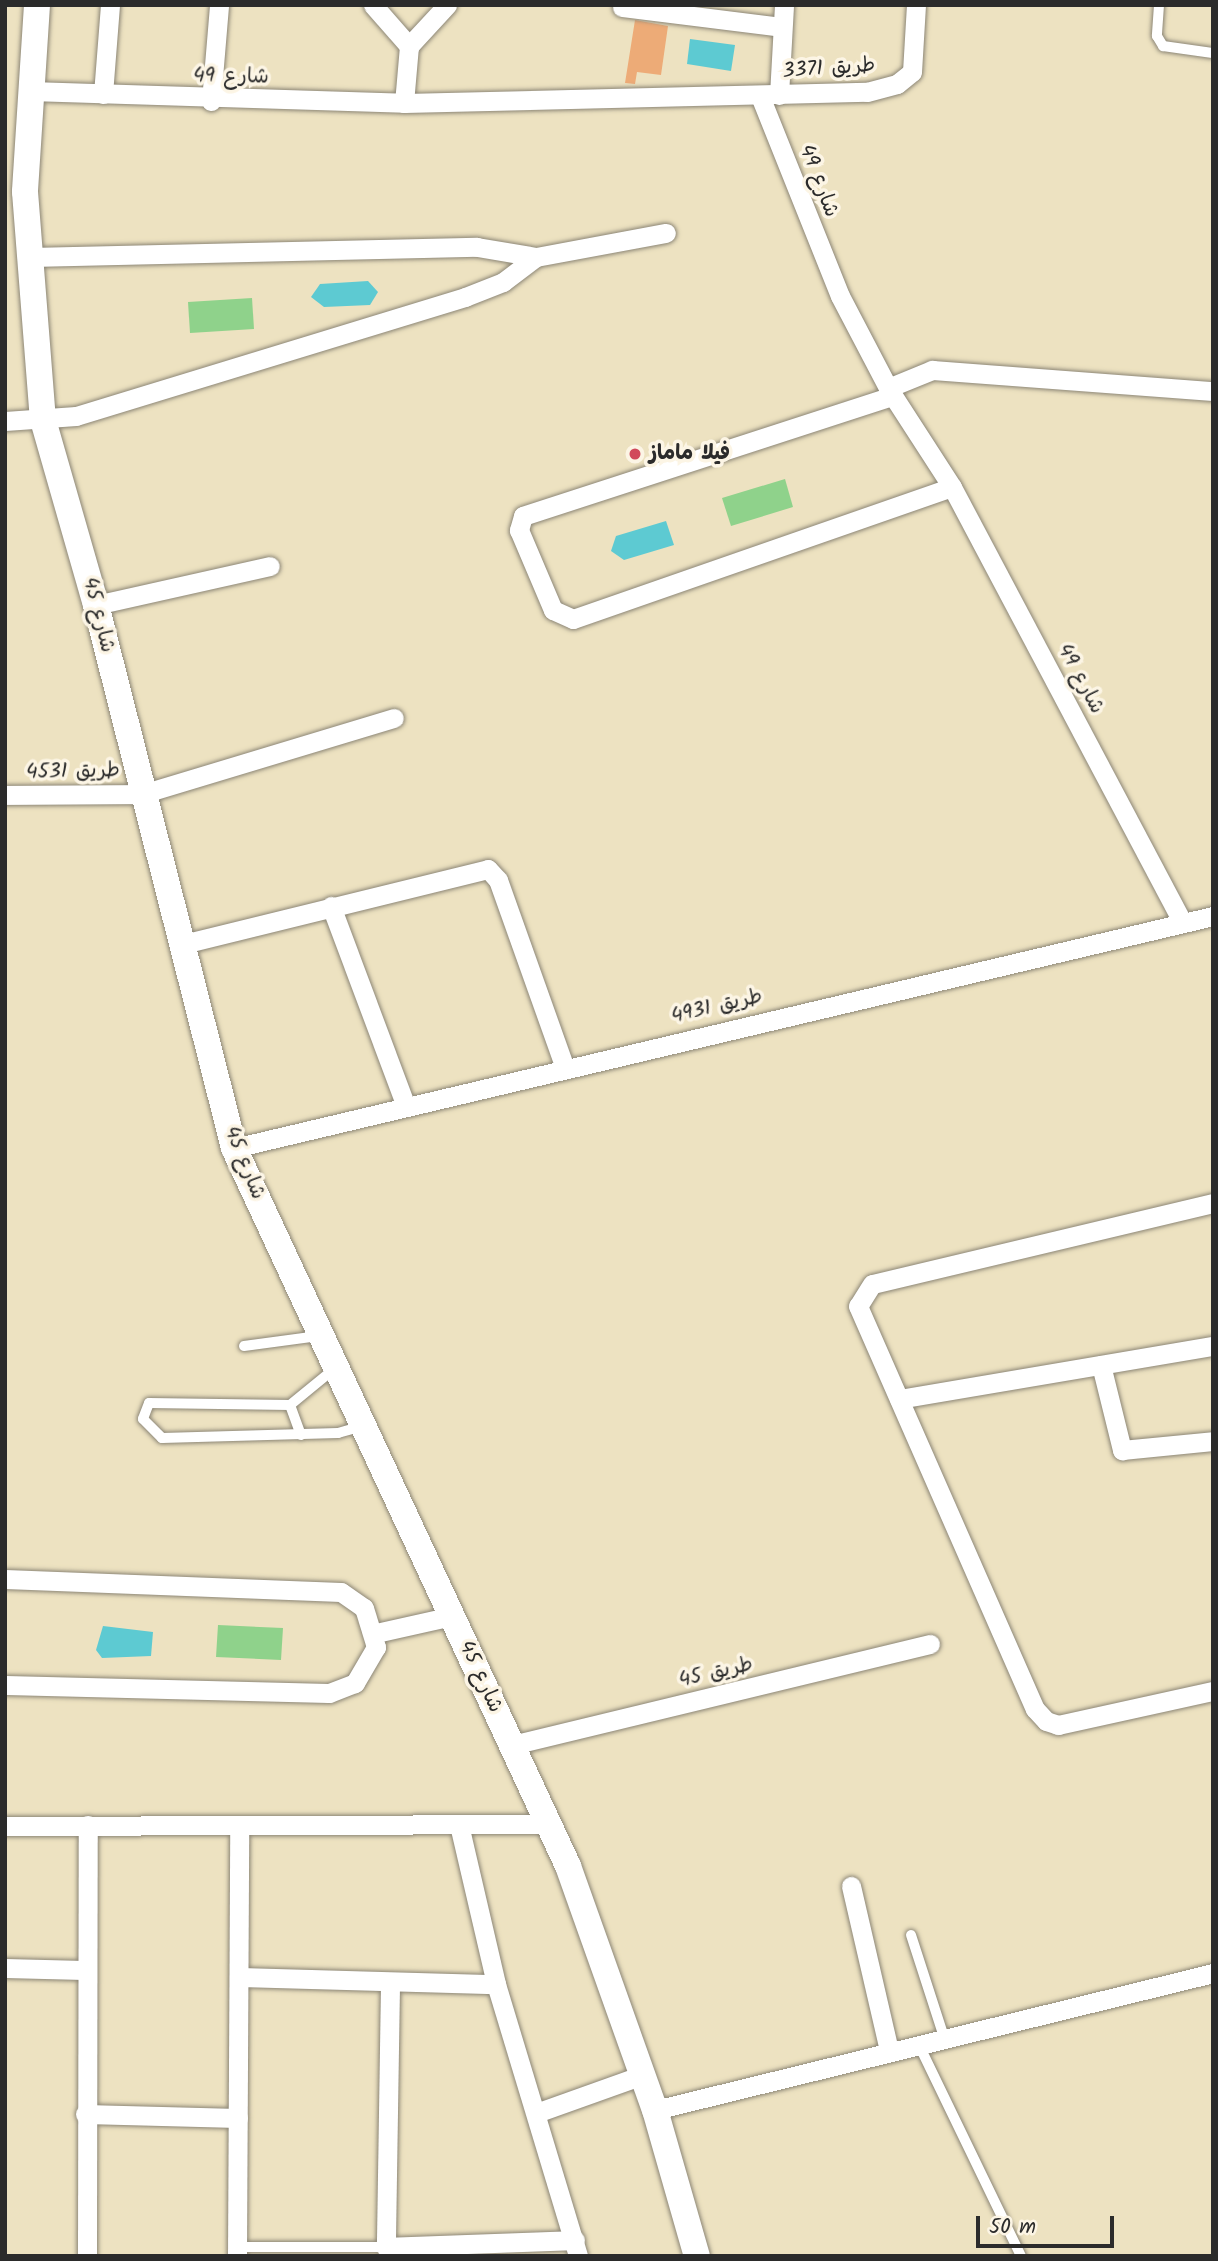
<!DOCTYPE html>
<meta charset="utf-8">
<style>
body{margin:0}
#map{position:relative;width:1218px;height:2261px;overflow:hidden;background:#ede2c1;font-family:Kalam,"Playpen Sans Arabic",sans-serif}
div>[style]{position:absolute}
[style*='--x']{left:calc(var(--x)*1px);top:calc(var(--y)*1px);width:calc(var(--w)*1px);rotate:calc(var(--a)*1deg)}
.green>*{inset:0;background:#8fd28b}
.water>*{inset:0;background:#5dcad2}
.building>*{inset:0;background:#edab77}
.roads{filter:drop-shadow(0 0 2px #8c8676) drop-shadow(0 0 2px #8c8676)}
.lane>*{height:10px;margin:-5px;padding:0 5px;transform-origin:5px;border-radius:5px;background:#fff}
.street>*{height:19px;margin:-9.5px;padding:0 9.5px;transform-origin:9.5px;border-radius:9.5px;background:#fff}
.secondary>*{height:26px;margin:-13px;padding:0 13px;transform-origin:13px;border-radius:13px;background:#fff}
.dots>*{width:19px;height:19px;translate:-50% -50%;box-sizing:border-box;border:4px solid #fcf5e5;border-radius:50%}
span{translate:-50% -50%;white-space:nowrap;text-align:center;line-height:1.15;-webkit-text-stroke:7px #fcf5e5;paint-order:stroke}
.street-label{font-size:21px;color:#2b2b2b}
.poi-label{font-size:21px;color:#2b2b2b;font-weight:700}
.left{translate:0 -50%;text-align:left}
.frame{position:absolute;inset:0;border:7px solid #2b2b2b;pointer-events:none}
.scale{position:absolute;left:976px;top:2216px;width:138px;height:32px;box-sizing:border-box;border:4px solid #2b2b2b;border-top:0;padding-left:9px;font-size:21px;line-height:24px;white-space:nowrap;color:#2b2b2b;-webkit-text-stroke:5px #fcf5e5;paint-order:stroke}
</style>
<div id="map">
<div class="green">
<div style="clip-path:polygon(252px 298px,254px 329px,190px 333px,188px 302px)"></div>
<div style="clip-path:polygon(785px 479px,793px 507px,731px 526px,722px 498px)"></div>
<div style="clip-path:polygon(218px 1625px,283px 1628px,281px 1660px,216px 1657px)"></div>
</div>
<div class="water">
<div style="clip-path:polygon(690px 39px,735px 45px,731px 71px,687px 64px)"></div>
<div style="clip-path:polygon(368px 281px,378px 292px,370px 305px,324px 307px,311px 297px,320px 284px)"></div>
<div style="clip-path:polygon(666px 521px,674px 545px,624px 560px,611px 551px,616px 536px)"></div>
<div style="clip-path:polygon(103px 1626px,153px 1632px,151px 1656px,102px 1658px,96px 1650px)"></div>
</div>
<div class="building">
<div style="clip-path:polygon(635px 20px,668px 26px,661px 75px,637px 72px,635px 84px,625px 83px)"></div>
</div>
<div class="roads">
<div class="lane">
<div style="--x:1159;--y:5;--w:31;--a:94"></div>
<div style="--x:1157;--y:36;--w:12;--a:59"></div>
<div style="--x:1163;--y:46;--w:50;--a:8"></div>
<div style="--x:244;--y:1346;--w:75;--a:-7.7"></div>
<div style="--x:334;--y:1369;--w:57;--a:140.7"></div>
<div style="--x:290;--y:1405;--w:141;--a:-179.2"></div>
<div style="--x:149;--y:1403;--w:17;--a:111"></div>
<div style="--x:143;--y:1419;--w:27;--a:45"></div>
<div style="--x:162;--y:1438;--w:176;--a:-1.6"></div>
<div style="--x:338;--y:1433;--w:26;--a:-16"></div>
<div style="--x:290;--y:1405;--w:32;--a:70"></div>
<div style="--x:911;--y:1935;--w:107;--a:72.1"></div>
<div style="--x:918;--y:2043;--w:237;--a:64.2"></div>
<div style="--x:237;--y:2247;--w:149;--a:0"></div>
</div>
<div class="street">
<div style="--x:373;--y:5;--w:55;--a:48.7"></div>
<div style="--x:622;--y:7;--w:161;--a:7.1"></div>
<div style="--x:30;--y:91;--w:374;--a:1.8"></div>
<div style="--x:404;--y:103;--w:463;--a:-1.4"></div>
<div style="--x:867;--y:92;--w:31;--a:-15"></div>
<div style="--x:897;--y:84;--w:19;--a:-39"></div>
<div style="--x:912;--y:72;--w:67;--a:-86.6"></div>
<div style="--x:103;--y:94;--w:89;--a:-85.5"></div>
<div style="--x:779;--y:95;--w:90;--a:-86.8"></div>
<div style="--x:760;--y:96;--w:215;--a:68.2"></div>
<div style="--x:840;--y:296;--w:104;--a:62.4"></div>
<div style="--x:888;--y:388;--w:118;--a:57.1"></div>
<div style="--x:952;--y:487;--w:493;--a:62.1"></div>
<div style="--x:211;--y:101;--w:96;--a:-85.2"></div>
<div style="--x:404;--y:103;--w:57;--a:-85"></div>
<div style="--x:409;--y:46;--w:56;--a:-47.2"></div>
<div style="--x:30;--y:257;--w:447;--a:-1.3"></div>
<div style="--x:477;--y:247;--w:60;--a:9.6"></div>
<div style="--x:536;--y:257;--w:132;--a:-10.5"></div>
<div style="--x:888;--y:388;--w:48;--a:-22.2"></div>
<div style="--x:932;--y:370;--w:282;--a:4.3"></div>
<div style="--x:892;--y:396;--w:388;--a:162"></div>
<div style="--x:523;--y:516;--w:15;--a:106"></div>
<div style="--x:519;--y:530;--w:87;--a:67"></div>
<div style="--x:553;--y:610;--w:22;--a:24"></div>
<div style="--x:573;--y:619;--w:401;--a:-19.2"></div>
<div style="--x:5;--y:421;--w:71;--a:-4"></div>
<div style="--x:76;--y:416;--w:407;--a:-17"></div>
<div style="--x:465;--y:297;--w:41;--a:-21.5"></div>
<div style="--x:503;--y:282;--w:41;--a:-37.1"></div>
<div style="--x:96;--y:605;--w:178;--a:-12.6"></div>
<div style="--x:5;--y:795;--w:137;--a:-0.4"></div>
<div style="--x:142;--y:794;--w:263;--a:-16.8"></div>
<div style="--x:331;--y:906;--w:211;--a:69.5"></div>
<div style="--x:179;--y:945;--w:318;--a:-13.8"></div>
<div style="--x:488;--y:869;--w:15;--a:48"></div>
<div style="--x:498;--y:880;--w:196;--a:70.4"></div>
<div style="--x:234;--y:1148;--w:1006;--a:-13.33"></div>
<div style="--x:1213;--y:1203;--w:350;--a:166.6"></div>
<div style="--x:872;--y:1284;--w:26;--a:122"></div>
<div style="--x:858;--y:1306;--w:440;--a:66.3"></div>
<div style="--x:1035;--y:1709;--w:16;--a:47"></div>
<div style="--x:1046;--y:1721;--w:13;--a:18"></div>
<div style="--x:1058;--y:1725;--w:159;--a:-12.4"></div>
<div style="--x:1101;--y:1365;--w:88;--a:76.1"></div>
<div style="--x:1122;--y:1450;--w:91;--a:-5.6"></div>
<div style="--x:899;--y:1399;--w:318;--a:-9.6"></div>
<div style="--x:5;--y:1579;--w:336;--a:2.2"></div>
<div style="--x:341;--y:1592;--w:28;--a:35"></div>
<div style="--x:364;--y:1608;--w:41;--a:72.9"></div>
<div style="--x:376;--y:1647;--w:42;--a:120.3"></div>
<div style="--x:355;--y:1683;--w:28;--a:159"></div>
<div style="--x:329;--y:1693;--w:324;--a:-178.6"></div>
<div style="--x:376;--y:1633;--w:78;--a:-12.6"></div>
<div style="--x:512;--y:1745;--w:430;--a:-13.6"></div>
<div style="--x:5;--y:1826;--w:543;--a:-0.21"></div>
<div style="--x:460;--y:1829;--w:159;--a:76.9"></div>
<div style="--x:496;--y:1984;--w:284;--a:73.2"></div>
<div style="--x:851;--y:1886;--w:168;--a:77"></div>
<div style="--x:5;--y:1968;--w:79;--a:1.5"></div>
<div style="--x:240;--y:1977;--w:256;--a:1.6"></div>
<div style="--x:390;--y:1985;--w:262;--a:90.9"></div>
<div style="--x:386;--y:2247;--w:189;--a:-2.1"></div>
<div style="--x:655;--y:2110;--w:575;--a:-13.79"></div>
<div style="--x:536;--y:2113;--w:114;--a:-19.6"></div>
<div style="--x:85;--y:2114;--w:153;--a:1.5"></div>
<div style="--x:87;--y:2256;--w:431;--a:-89.9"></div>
<div style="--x:237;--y:2256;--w:430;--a:-89.7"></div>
</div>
<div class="secondary">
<div style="--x:37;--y:5;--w:187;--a:93.7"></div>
<div style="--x:25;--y:192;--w:229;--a:85.5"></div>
<div style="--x:43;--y:420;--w:192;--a:74"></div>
<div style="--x:96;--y:605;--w:560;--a:75.74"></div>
<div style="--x:234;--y:1148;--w:792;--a:65.05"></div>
<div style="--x:568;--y:1866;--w:259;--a:70.4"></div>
<div style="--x:655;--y:2110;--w:152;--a:74"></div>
</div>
</div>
<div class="dots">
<div style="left:635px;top:454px;background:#d1495b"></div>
</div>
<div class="street-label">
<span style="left:829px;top:69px;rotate:-4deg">طريق 3371</span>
<span style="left:231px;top:77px;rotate:1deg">شارع 49</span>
<span style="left:818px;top:181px;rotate:69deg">شارع 49</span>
<span style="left:98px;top:615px;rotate:76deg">شارع 45</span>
<span style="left:1080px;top:679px;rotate:62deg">شارع 49</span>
<span style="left:73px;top:772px;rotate:-1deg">طريق 4531</span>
<span style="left:717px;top:1007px;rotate:-13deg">طريق 4931</span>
<span style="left:244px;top:1163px;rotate:68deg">شارع 45</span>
<span style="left:716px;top:1673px;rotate:-13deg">طريق 45</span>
<span style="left:480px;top:1677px;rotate:65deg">شارع 45</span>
</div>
<div class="poi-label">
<span class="left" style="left:649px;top:454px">فيلا ماماز</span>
</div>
<div class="frame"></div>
<div class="scale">50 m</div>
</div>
